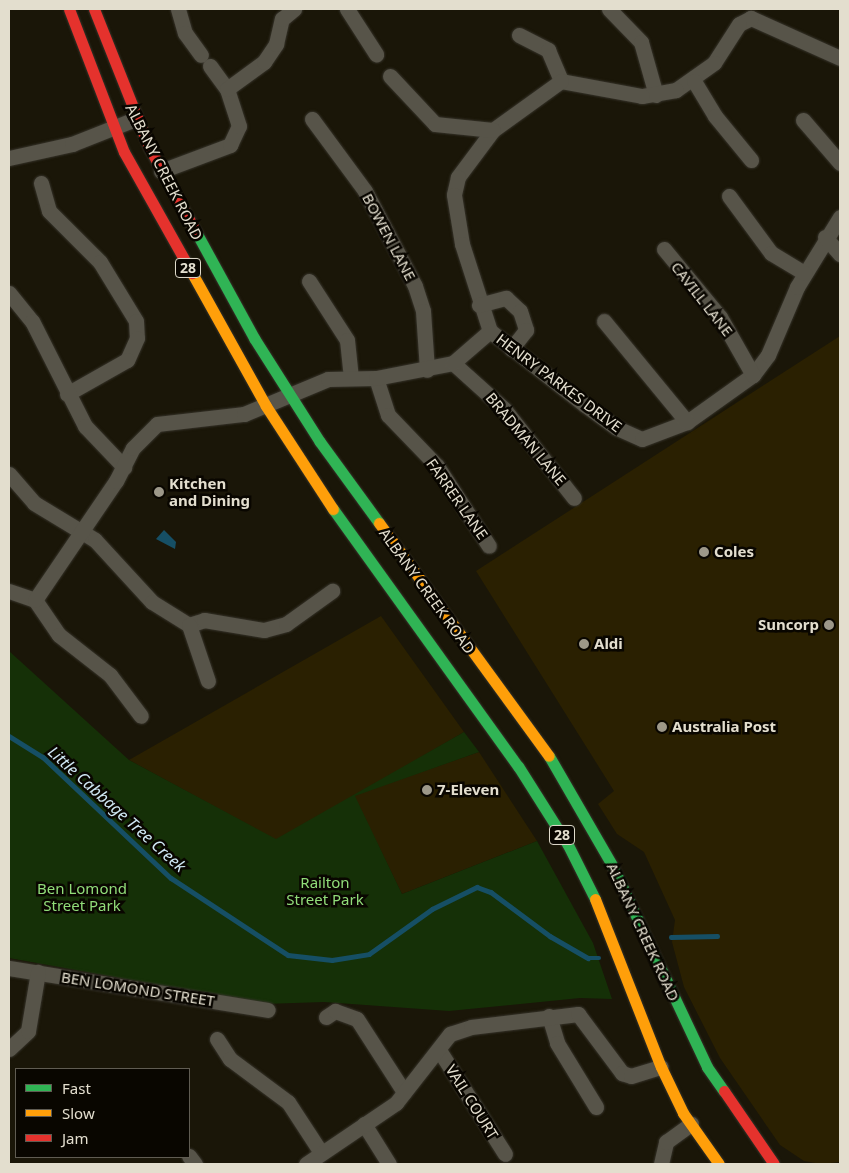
<!DOCTYPE html>
<style>
body{margin:0}
#map{position:relative;width:849px;height:1173px;overflow:hidden;background:#1a1608;font-family:"Noto Sans",sans-serif}
div>[style]{position:absolute}
[style*='--x']{left:calc(var(--x)*1px);top:calc(var(--y)*1px);width:calc(var(--w)*1px);rotate:calc(var(--a)*1deg)}
.built>*{inset:0;background:#2a2001}
.green>*{inset:0;background:#153007}
.water>*{inset:0;background:#164f65}
.stream>*{height:4.5px;margin:-2.25px;padding:0 2.25px;transform-origin:2.25px;border-radius:2.25px;background:#164f65}
.roads{filter:drop-shadow(0 0 1px #36332a) drop-shadow(0 0 1px #36332a)}
.street>*{height:15px;margin:-7.5px;padding:0 7.5px;transform-origin:7.5px;border-radius:7.5px;background:#575449}
.fast>*{height:11px;margin:-5.5px;padding:0 5.5px;transform-origin:5.5px;border-radius:5.5px;background:#30b455}
.slow>*{height:11px;margin:-5.5px;padding:0 5.5px;transform-origin:5.5px;border-radius:5.5px;background:#ff9f0a}
.jam>*{height:11px;margin:-5.5px;padding:0 5.5px;transform-origin:5.5px;border-radius:5.5px;background:#e5322d}
.dots>*{width:14px;height:14px;translate:-50% -50%;box-sizing:border-box;border:2px solid #090600;border-radius:50%}
span{translate:-50% -50%;white-space:nowrap;text-align:center;line-height:1.15;-webkit-text-stroke:5px #090600;paint-order:stroke}
.shield-label span{padding:1px 4px;background:#090600;border:1px solid;border-radius:4px;-webkit-text-stroke-width:0}
.shield-label{font-size:14px;color:#e3dece;font-weight:700}
.street-label{font-size:15px;color:#e3dece}
.poi-label{font-size:15px;color:#e3dece;font-weight:700}
.left{translate:0 -50%;text-align:left}
.right{translate:-100% -50%;text-align:right}
.park-label{font-size:15px;color:#91dd79}
.water-label{font-size:16px;color:#d0e8f4;font-style:italic}
.frame{position:absolute;inset:0;border:10px solid #e3dece;pointer-events:none}
.legend{position:absolute;left:15px;top:1068px;width:175px;height:90px;box-sizing:border-box;background:#090600;border:1px solid #605c52;margin:0;padding:6px 9px;list-style:none;font-size:15px;color:#e3dece}
.legend li{display:flex;align-items:center;gap:10px;height:25px}
.legend b{width:25px;border:1px solid #605c52}
</style>
<div id="map">
<div class="built">
<div style="clip-path:polygon(840px 336px,840px 1162px,821px 1164px,804px 1161px,780px 1145px,720px 1058px,684px 987px,672px 942px,675px 920px,644px 852px,617px 834px,598px 804px,614px 791px,476px 571px)"></div>
<div style="clip-path:polygon(381px 616px,464px 732px,358px 794px,479px 752px,537px 841px,402px 894px,354px 796px,276px 840px,129px 760px)"></div>
</div>
<div class="green">
<div style="clip-path:polygon(9px 651px,129px 760px,276px 839px,464px 732px,479px 752px,355px 796px,402px 894px,537px 841px,593px 943px,612px 999px,580px 998px,449px 1011px,324px 1002px,264px 1004px,9px 958px)"></div>
</div>
<div class="water">
<div style="clip-path:polygon(164px 530px,176px 542px,175px 549px,156px 539px)"></div>
</div>
<div class="stream">
<div style="--x:9;--y:736;--w:40;--a:32"></div>
<div style="--x:43;--y:757;--w:176;--a:43.4"></div>
<div style="--x:171;--y:878;--w:140;--a:33.3"></div>
<div style="--x:288;--y:955;--w:44;--a:6.5"></div>
<div style="--x:332;--y:960;--w:37;--a:-9"></div>
<div style="--x:369;--y:954;--w:77;--a:-35.5"></div>
<div style="--x:432;--y:909;--w:50;--a:-26.1"></div>
<div style="--x:477;--y:887;--w:15;--a:20"></div>
<div style="--x:491;--y:892;--w:74;--a:36.7"></div>
<div style="--x:550;--y:936;--w:44;--a:30.1"></div>
<div style="--x:588;--y:958;--w:11;--a:0"></div>
<div style="--x:671;--y:937;--w:46;--a:-1.2"></div>
</div>
<div class="roads">
<div class="street">
<div style="--x:178;--y:9;--w:25;--a:74"></div>
<div style="--x:185;--y:33;--w:27;--a:54"></div>
<div style="--x:347;--y:9;--w:54;--a:57.2"></div>
<div style="--x:609;--y:9;--w:46;--a:45.9"></div>
<div style="--x:641;--y:42;--w:55;--a:74.2"></div>
<div style="--x:519;--y:35;--w:33;--a:27"></div>
<div style="--x:548;--y:50;--w:34;--a:67"></div>
<div style="--x:840;--y:58;--w:98;--a:-155.8"></div>
<div style="--x:751;--y:18;--w:13;--a:153"></div>
<div style="--x:739;--y:24;--w:46;--a:122.7"></div>
<div style="--x:714;--y:63;--w:47;--a:144.6"></div>
<div style="--x:676;--y:90;--w:35;--a:170"></div>
<div style="--x:642;--y:96;--w:82;--a:-169.5"></div>
<div style="--x:561;--y:81;--w:84;--a:144.2"></div>
<div style="--x:493;--y:130;--w:59;--a:126.7"></div>
<div style="--x:458;--y:177;--w:18;--a:103"></div>
<div style="--x:454;--y:195;--w:50;--a:80.7"></div>
<div style="--x:462;--y:244;--w:91;--a:72.2"></div>
<div style="--x:490;--y:331;--w:120;--a:37.9"></div>
<div style="--x:585;--y:405;--w:39;--a:36"></div>
<div style="--x:617;--y:428;--w:27;--a:24"></div>
<div style="--x:642;--y:439;--w:48;--a:-20.7"></div>
<div style="--x:687;--y:422;--w:81;--a:-35.5"></div>
<div style="--x:753;--y:375;--w:25;--a:-53"></div>
<div style="--x:768;--y:355;--w:74;--a:-66.9"></div>
<div style="--x:797;--y:287;--w:82;--a:-58.4"></div>
<div style="--x:210;--y:66;--w:29;--a:54"></div>
<div style="--x:390;--y:76;--w:66;--a:46.8"></div>
<div style="--x:435;--y:124;--w:58;--a:5.9"></div>
<div style="--x:694;--y:81;--w:41;--a:59"></div>
<div style="--x:715;--y:116;--w:57;--a:50.7"></div>
<div style="--x:312;--y:119;--w:89;--a:53.6"></div>
<div style="--x:365;--y:191;--w:107;--a:62.2"></div>
<div style="--x:415;--y:286;--w:26;--a:72"></div>
<div style="--x:423;--y:311;--w:59;--a:86.1"></div>
<div style="--x:803;--y:120;--w:57;--a:49.3"></div>
<div style="--x:9;--y:158;--w:65;--a:-12.5"></div>
<div style="--x:72;--y:144;--w:68;--a:-21.6"></div>
<div style="--x:161;--y:171;--w:74;--a:-20.6"></div>
<div style="--x:230;--y:145;--w:21;--a:-65"></div>
<div style="--x:239;--y:126;--w:39;--a:-108"></div>
<div style="--x:227;--y:89;--w:46;--a:-36.1"></div>
<div style="--x:264;--y:62;--w:22;--a:-56"></div>
<div style="--x:276;--y:44;--w:26;--a:-77"></div>
<div style="--x:282;--y:19;--w:16;--a:-40"></div>
<div style="--x:41;--y:183;--w:29;--a:74"></div>
<div style="--x:49;--y:211;--w:72;--a:45"></div>
<div style="--x:100;--y:262;--w:69;--a:58.6"></div>
<div style="--x:136;--y:321;--w:17;--a:87"></div>
<div style="--x:137;--y:338;--w:24;--a:114"></div>
<div style="--x:127;--y:360;--w:69;--a:150.5"></div>
<div style="--x:729;--y:196;--w:71;--a:53.6"></div>
<div style="--x:771;--y:253;--w:39;--a:31"></div>
<div style="--x:825;--y:237;--w:23;--a:49"></div>
<div style="--x:664;--y:249;--w:88;--a:50.5"></div>
<div style="--x:720;--y:317;--w:67;--a:60.4"></div>
<div style="--x:309;--y:281;--w:70;--a:57.2"></div>
<div style="--x:347;--y:340;--w:38;--a:84"></div>
<div style="--x:9;--y:293;--w:36;--a:51"></div>
<div style="--x:32;--y:321;--w:118;--a:63.2"></div>
<div style="--x:85;--y:426;--w:57;--a:46.4"></div>
<div style="--x:479;--y:305;--w:28;--a:-15"></div>
<div style="--x:506;--y:298;--w:19;--a:43"></div>
<div style="--x:520;--y:311;--w:20;--a:72"></div>
<div style="--x:526;--y:330;--w:24;--a:128"></div>
<div style="--x:604;--y:321;--w:131;--a:50.6"></div>
<div style="--x:453;--y:363;--w:69;--a:42"></div>
<div style="--x:504;--y:409;--w:113;--a:51.8"></div>
<div style="--x:376;--y:378;--w:39;--a:72"></div>
<div style="--x:388;--y:415;--w:71;--a:46.1"></div>
<div style="--x:437;--y:466;--w:95;--a:57"></div>
<div style="--x:9;--y:474;--w:38;--a:49"></div>
<div style="--x:34;--y:503;--w:71;--a:31.2"></div>
<div style="--x:95;--y:540;--w:84;--a:47.4"></div>
<div style="--x:152;--y:602;--w:44;--a:31.9"></div>
<div style="--x:189;--y:625;--w:16;--a:-18"></div>
<div style="--x:204;--y:620;--w:61;--a:9.5"></div>
<div style="--x:264;--y:630;--w:23;--a:-15"></div>
<div style="--x:286;--y:624;--w:57;--a:-35.7"></div>
<div style="--x:9;--y:591;--w:28;--a:19"></div>
<div style="--x:35;--y:600;--w:42;--a:55.6"></div>
<div style="--x:59;--y:635;--w:65;--a:38.1"></div>
<div style="--x:110;--y:675;--w:51;--a:52.9"></div>
<div style="--x:35;--y:600;--w:144;--a:-55.8"></div>
<div style="--x:116;--y:481;--w:37;--a:-63"></div>
<div style="--x:133;--y:448;--w:34;--a:-45"></div>
<div style="--x:157;--y:424;--w:88;--a:-6.6"></div>
<div style="--x:244;--y:414;--w:91;--a:-22.6"></div>
<div style="--x:328;--y:379;--w:48;--a:-1.2"></div>
<div style="--x:376;--y:378;--w:78;--a:-11"></div>
<div style="--x:453;--y:363;--w:49;--a:-40.9"></div>
<div style="--x:189;--y:625;--w:59;--a:71.3"></div>
<div style="--x:9;--y:968;--w:262;--a:9.2"></div>
<div style="--x:549;--y:1016;--w:28;--a:73"></div>
<div style="--x:557;--y:1043;--w:75;--a:58.6"></div>
<div style="--x:326;--y:1017;--w:11;--a:-34"></div>
<div style="--x:335;--y:1011;--w:23;--a:20"></div>
<div style="--x:357;--y:1019;--w:87;--a:57.2"></div>
<div style="--x:217;--y:1039;--w:24;--a:57"></div>
<div style="--x:230;--y:1059;--w:72;--a:36.6"></div>
<div style="--x:288;--y:1102;--w:59;--a:56.9"></div>
<div style="--x:9;--y:1049;--w:26;--a:-43"></div>
<div style="--x:28;--y:1031;--w:60;--a:-80.4"></div>
<div style="--x:439;--y:1050;--w:123;--a:57.6"></div>
<div style="--x:364;--y:1124;--w:47;--a:58"></div>
<div style="--x:189;--y:1156;--w:10;--a:53"></div>
<div style="--x:306;--y:1164;--w:109;--a:-34.1"></div>
<div style="--x:396;--y:1103;--w:88;--a:-52"></div>
<div style="--x:450;--y:1034;--w:22;--a:-18"></div>
<div style="--x:471;--y:1027;--w:108;--a:-6.9"></div>
<div style="--x:578;--y:1014;--w:74;--a:53.3"></div>
<div style="--x:622;--y:1073;--w:9;--a:18"></div>
<div style="--x:631;--y:1076;--w:31;--a:-17"></div>
<div style="--x:661;--y:1164;--w:23;--a:-77"></div>
<div style="--x:666;--y:1142;--w:31;--a:-36"></div>
</div>
<div class="fast">
<div style="--x:196;--y:232;--w:121;--a:61.3"></div>
<div style="--x:254;--y:338;--w:123;--a:57.6"></div>
<div style="--x:320;--y:442;--w:100;--a:53.9"></div>
<div style="--x:333;--y:509;--w:317;--a:54.3"></div>
<div style="--x:518;--y:766;--w:93;--a:57.7"></div>
<div style="--x:568;--y:845;--w:60;--a:63.4"></div>
<div style="--x:549;--y:756;--w:128;--a:60"></div>
<div style="--x:613;--y:867;--w:221;--a:64.8"></div>
<div style="--x:707;--y:1067;--w:29;--a:55"></div>
</div>
<div class="slow">
<div style="--x:192;--y:273;--w:152;--a:60.9"></div>
<div style="--x:266;--y:406;--w:123;--a:57"></div>
<div style="--x:379;--y:523;--w:288;--a:53.9"></div>
<div style="--x:595;--y:899;--w:180;--a:68.6"></div>
<div style="--x:661;--y:1067;--w:51;--a:64.4"></div>
<div style="--x:683;--y:1113;--w:62;--a:54.8"></div>
</div>
<div class="jam">
<div style="--x:69;--y:9;--w:153;--a:69"></div>
<div style="--x:124;--y:152;--w:139;--a:60.7"></div>
<div style="--x:94;--y:9;--w:149;--a:68.3"></div>
<div style="--x:149;--y:147;--w:97;--a:61.1"></div>
<div style="--x:724;--y:1091;--w:88;--a:55.6"></div>
</div>
</div>
<div class="dots">
<div style="left:159px;top:492px;background:#9d9889"></div>
<div style="left:704px;top:552px;background:#9d9889"></div>
<div style="left:829px;top:625px;background:#9d9889"></div>
<div style="left:584px;top:644px;background:#9d9889"></div>
<div style="left:662px;top:727px;background:#9d9889"></div>
<div style="left:427px;top:790px;background:#9d9889"></div>
</div>
<div class="shield-label">
<span style="left:188px;top:268px">28</span>
<span style="left:562px;top:835px">28</span>
</div>
<div class="street-label">
<span style="left:164px;top:172px;rotate:63deg">ALBANY CREEK ROAD</span>
<span style="left:389px;top:237px;rotate:62deg">BOWEN LANE</span>
<span style="left:702px;top:299px;rotate:52deg">CAVILL LANE</span>
<span style="left:559px;top:383px;rotate:37deg">HENRY PARKES DRIVE</span>
<span style="left:526px;top:439px;rotate:50deg">BRADMAN LANE</span>
<span style="left:457px;top:499px;rotate:55deg">FARRER LANE</span>
<span style="left:427px;top:591px;rotate:54deg">ALBANY CREEK ROAD</span>
<span style="left:643px;top:932px;rotate:65deg">ALBANY CREEK ROAD</span>
<span style="left:138px;top:989px;rotate:9deg">BEN LOMOND STREET</span>
<span style="left:472px;top:1102px;rotate:58deg">VAIL COURT</span>
</div>
<div class="poi-label">
<span class="left" style="left:169px;top:492px">Kitchen<br>and Dining</span>
<span class="left" style="left:714px;top:552px">Coles</span>
<span class="right" style="left:819px;top:625px">Suncorp</span>
<span class="left" style="left:594px;top:644px">Aldi</span>
<span class="left" style="left:672px;top:727px">Australia Post</span>
<span class="left" style="left:437px;top:790px">7-Eleven</span>
</div>
<div class="park-label">
<span style="left:325px;top:891px">Railton<br>Street Park</span>
<span style="left:82px;top:897px">Ben Lomond<br>Street Park</span>
</div>
<div class="water-label">
<span style="left:117px;top:809px;rotate:42deg">Little Cabbage Tree Creek</span>
</div>
<div class="frame"></div>
<ul class="legend">
<li><b style="height:6px;background:#30b455"></b>Fast</li>
<li><b style="height:6px;background:#ff9f0a"></b>Slow</li>
<li><b style="height:6px;background:#e5322d"></b>Jam</li>
</ul>
</div>
